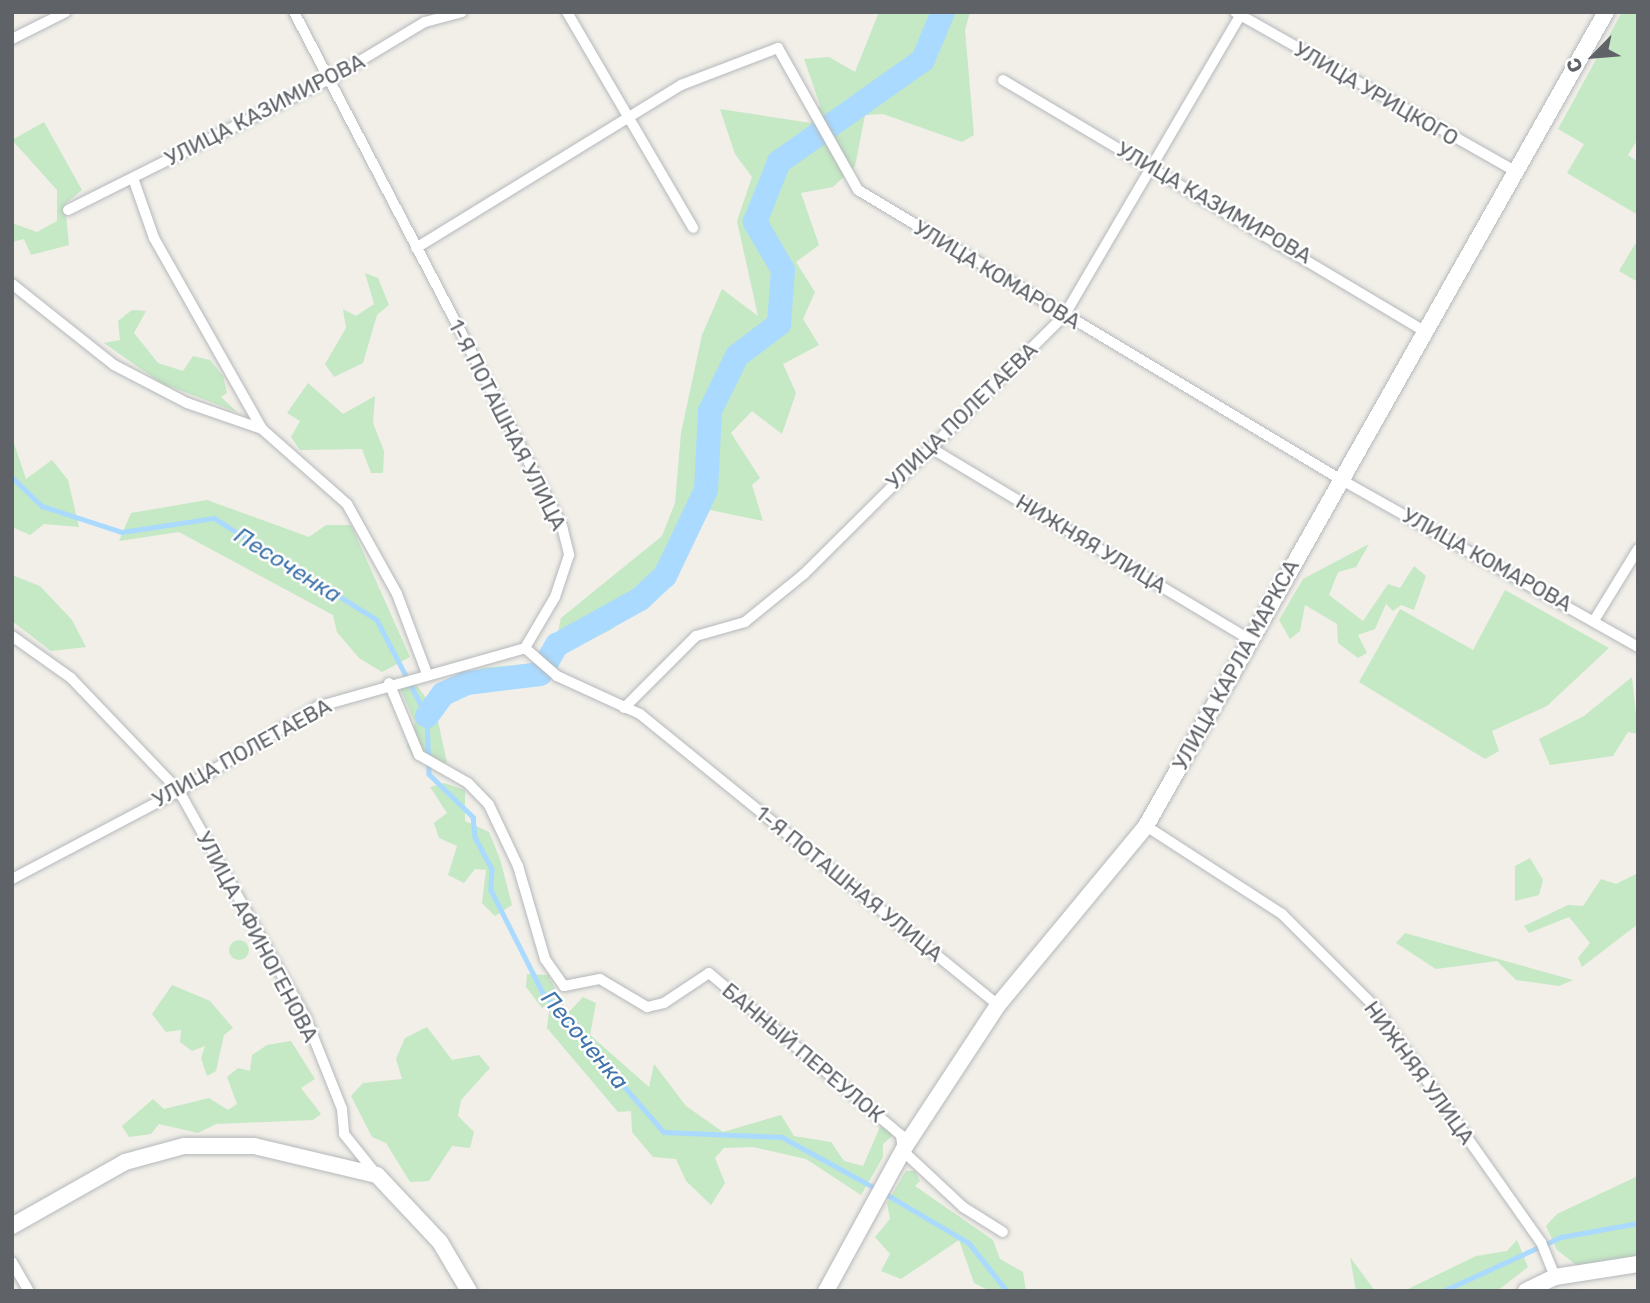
<!DOCTYPE html>
<meta charset="utf-8">
<style>
body{margin:0}
#map{position:relative;width:1650px;height:1303px;overflow:hidden;background:#f1efe8;font-family:Rubik,sans-serif}
div>[style]{position:absolute}
[style*='--x']{left:calc(var(--x)*1px);top:calc(var(--y)*1px);width:calc(var(--w)*1px);rotate:calc(var(--a)*1deg)}
.green>*{inset:0;background:#c5e8c5}
.round{border-radius:50%}
.stream>*{height:4.5px;margin:-2.25px;padding:0 2.25px;transform-origin:2.25px;border-radius:2.25px;background:#aadaff}
.river>*{height:24px;margin:-12px;padding:0 12px;transform-origin:12px;border-radius:12px;background:#aadaff}
.roads{filter:drop-shadow(0 0 2px #b5b8bc) drop-shadow(0 0 2px #b5b8bc)}
.street>*{height:10px;margin:-5px;padding:0 5px;transform-origin:5px;border-radius:5px;background:#fff}
.secondary>*{height:16px;margin:-8px;padding:0 8px;transform-origin:8px;border-radius:8px;background:#fff}
span{translate:-50% -50%;white-space:nowrap;text-align:center;line-height:1.15;-webkit-text-stroke:5px #fff;paint-order:stroke}
.street-label{font-size:21px;color:#5f6368}
.water-label{font-size:23px;color:#4174aa;font-style:italic}
.frame{position:absolute;inset:0;border:14px solid #5f6368;pointer-events:none}
.north{position:absolute;left:1559px;top:21px;width:70px;height:70px;-webkit-text-stroke:5px #fff;paint-order:stroke;rotate:245deg;font-size:19px;font-weight:700;line-height:28px;text-align:center;color:#5f6368}
.north::after{content:'';display:block;margin:auto;width:24px;height:32px;background:#5f6368;clip-path:polygon(50% 0,100% 100%,50% 72%,0 100%)}
</style>
<div id="map">
<div class="green">
<div style="clip-path:polygon(879px 12px,970px 12px,965px 30px,974px 135px,962px 142px,883px 114px,865px 115px,855px 166px,833px 187px,801px 193px,819px 245px,796px 262px,815px 292px,803px 319px,819px 345px,783px 364px,796px 393px,782px 434px,752px 411px,731px 433px,760px 478px,752px 485px,763px 521px,710px 510px,671px 580px,612px 629px,573px 649px,558px 632px,561px 618px,662px 536px,675px 503px,681px 433px,702px 335px,722px 289px,758px 316px,737px 221px,752px 177px,735px 154px,720px 109px,811px 123px,820px 105px,804px 59px,829px 57px,855px 72px)"></div>
<div style="clip-path:polygon(1622px 12px,1638px 12px,1638px 139px,1628px 155px,1638px 162px,1638px 215px,1567px 173px,1584px 144px,1558px 129px)"></div>
<div style="clip-path:polygon(44px 122px,82px 190px,65px 204px,69px 245px,31px 255px,24px 239px,12px 242px,12px 223px,37px 232px,57px 221px,57px 190px,12px 140px)"></div>
<div style="clip-path:polygon(1635px 244px,1638px 245px,1638px 282px,1619px 271px)"></div>
<div style="clip-path:polygon(365px 273px,378px 278px,389px 305px,377px 315px,363px 363px,334px 377px,325px 364px,346px 328px,343px 309px,356px 316px,374px 304px)"></div>
<div style="clip-path:polygon(132px 310px,146px 311px,134px 333px,158px 363px,183px 371px,193px 356px,210px 360px,223px 376px,227px 393px,221px 397px,237px 412px,161px 383px,104px 343px,120px 340px,118px 321px)"></div>
<div style="clip-path:polygon(308px 383px,343px 414px,375px 396px,373px 423px,384px 451px,383px 473px,371px 473px,362px 449px,300px 450px,291px 437px,300px 421px,287px 413px)"></div>
<div style="clip-path:polygon(12px 437px,26px 479px,52px 460px,68px 480px,79px 527px,44px 524px,30px 535px,12px 527px)"></div>
<div style="clip-path:polygon(207px 500px,309px 537px,326px 525px,351px 525px,410px 657px,382px 672px,359px 658px,337px 632px,333px 615px,179px 532px,119px 541px,131px 513px)"></div>
<div style="clip-path:polygon(1369px 544px,1356px 567px,1338px 572px,1329px 595px,1363px 621px,1388px 584px,1400px 588px,1414px 566px,1426px 576px,1414px 610px,1401px 605px,1393px 611px,1386px 604px,1375px 629px,1358px 635px,1367px 653px,1358px 658px,1338px 643px,1337px 624px,1305px 605px,1300px 631px,1290px 639px,1279px 620px,1303px 579px)"></div>
<div style="clip-path:polygon(12px 575px,40px 586px,72px 620px,86px 647px,51px 651px,12px 621px)"></div>
<div style="clip-path:polygon(1505px 590px,1609px 648px,1547px 706px,1492px 731px,1499px 751px,1485px 759px,1359px 682px,1400px 609px,1473px 650px)"></div>
<div style="clip-path:polygon(530px 664px,546px 682px,497px 685px,480px 668px)"></div>
<div style="clip-path:polygon(473px 676px,478px 688px,450px 699px,438px 721px,447px 763px,415px 760px,407px 746px,415px 723px,400px 688px,415px 683px,429px 702px,437px 691px)"></div>
<div style="clip-path:polygon(1632px 677px,1638px 734px,1628px 732px,1613px 756px,1550px 765px,1539px 739px,1584px 716px)"></div>
<div style="clip-path:polygon(444px 783px,465px 790px,465px 821px,489px 832px,500px 859px,512px 905px,495px 916px,482px 903px,486px 870px,475px 869px,464px 883px,448px 875px,457px 846px,439px 838px,434px 823px,447px 813px,430px 787px)"></div>
<div style="clip-path:polygon(1530px 858px,1543px 880px,1539px 895px,1515px 901px,1515px 866px)"></div>
<div style="clip-path:polygon(1638px 873px,1638px 924px,1582px 967px,1578px 958px,1590px 943px,1569px 917px,1529px 933px,1524px 926px,1568px 905px,1583px 906px,1601px 879px,1616px 884px)"></div>
<div style="clip-path:polygon(1405px 933px,1573px 980px,1559px 986px,1516px 980px,1497px 961px,1436px 969px,1396px 943px)"></div>
<div class="round" style="left:229px;top:940px;width:20px;height:20px"></div>
<div style="clip-path:polygon(527px 974px,548px 975px,568px 1013px,583px 997px,596px 1003px,590px 1035px,649px 1087px,654px 1064px,686px 1106px,723px 1132px,781px 1115px,794px 1136px,831px 1142px,844px 1161px,863px 1166px,880px 1127px,902px 1127px,883px 1144px,883px 1157px,861px 1195px,806px 1159px,753px 1147px,724px 1148px,715px 1158px,725px 1183px,711px 1205px,686px 1181px,676px 1159px,653px 1157px,632px 1132px,631px 1111px,618px 1112px,547px 1028px,550px 1003px,542px 1008px,526px 987px)"></div>
<div style="clip-path:polygon(172px 985px,210px 1001px,233px 1028px,224px 1035px,216px 1071px,207px 1076px,201px 1058px,205px 1046px,192px 1051px,180px 1042px,181px 1030px,166px 1032px,152px 1014px)"></div>
<div style="clip-path:polygon(427px 1027px,452px 1060px,479px 1055px,490px 1068px,461px 1100px,458px 1116px,474px 1132px,470px 1148px,452px 1146px,429px 1181px,410px 1182px,386px 1143px,372px 1137px,351px 1096px,363px 1083px,402px 1079px,396px 1059px,405px 1038px)"></div>
<div style="clip-path:polygon(291px 1041px,315px 1079px,301px 1088px,321px 1114px,313px 1120px,216px 1124px,198px 1133px,159px 1124px,151px 1134px,129px 1137px,122px 1126px,153px 1099px,164px 1109px,209px 1098px,228px 1110px,237px 1104px,227px 1077px,238px 1068px,250px 1071px,252px 1055px,267px 1045px)"></div>
<div style="clip-path:polygon(906px 1171px,915px 1171px,920px 1181px,915px 1186px,993px 1240px,1000px 1259px,1023px 1272px,1026px 1291px,990px 1291px,974px 1283px,959px 1240px,901px 1279px,881px 1271px,890px 1254px,875px 1237px,890px 1219px,887px 1203px)"></div>
<div style="clip-path:polygon(1638px 1176px,1638px 1257px,1579px 1267px,1557px 1250px,1546px 1226px,1557px 1214px)"></div>
<div style="clip-path:polygon(1517px 1240px,1528px 1267px,1497px 1291px,1404px 1291px,1476px 1256px,1507px 1251px)"></div>
<div style="clip-path:polygon(1350px 1257px,1375px 1291px,1356px 1291px)"></div>
</div>
<div class="stream">
<div style="--x:12;--y:477;--w:42;--a:44"></div>
<div style="--x:42;--y:506;--w:84;--a:18"></div>
<div style="--x:122;--y:532;--w:93;--a:-8.7"></div>
<div style="--x:214;--y:518;--w:192;--a:32"></div>
<div style="--x:377;--y:620;--w:108;--a:62.5"></div>
<div style="--x:427;--y:716;--w:58;--a:88"></div>
<div style="--x:429;--y:774;--w:62;--a:44.3"></div>
<div style="--x:473;--y:817;--w:20;--a:84"></div>
<div style="--x:475;--y:837;--w:36;--a:62"></div>
<div style="--x:492;--y:869;--w:21;--a:93"></div>
<div style="--x:491;--y:890;--w:115;--a:63.2"></div>
<div style="--x:543;--y:993;--w:184;--a:49"></div>
<div style="--x:664;--y:1132;--w:118;--a:2.4"></div>
<div style="--x:782;--y:1137;--w:108;--a:28.7"></div>
<div style="--x:884;--y:1193;--w:99;--a:30.5"></div>
<div style="--x:969;--y:1243;--w:61;--a:51.6"></div>
<div style="--x:1443;--y:1291;--w:130;--a:-24.6"></div>
<div style="--x:1561;--y:1237;--w:78;--a:-10.3"></div>
</div>
<div class="river">
<div style="--x:427;--y:716;--w:27;--a:-54"></div>
<div style="--x:443;--y:694;--w:26;--a:-25"></div>
<div style="--x:467;--y:683;--w:74;--a:-7"></div>
<div style="--x:540;--y:674;--w:34;--a:-60"></div>
<div style="--x:557;--y:645;--w:95;--a:-29"></div>
<div style="--x:640;--y:599;--w:34;--a:-43"></div>
<div style="--x:665;--y:576;--w:95;--a:-64.5"></div>
<div style="--x:706;--y:490;--w:79;--a:-87.1"></div>
<div style="--x:710;--y:411;--w:61;--a:-63.9"></div>
<div style="--x:737;--y:356;--w:53;--a:-37.3"></div>
<div style="--x:779;--y:324;--w:54;--a:-85.8"></div>
<div style="--x:783;--y:270;--w:56;--a:-120.3"></div>
<div style="--x:755;--y:222;--w:65;--a:-68.2"></div>
<div style="--x:779;--y:162;--w:176;--a:-35.3"></div>
<div style="--x:923;--y:60;--w:52;--a:-67.4"></div>
</div>
<div class="roads">
<div class="street">
<div style="--x:294;--y:12;--w:580;--a:62.46"></div>
<div style="--x:562;--y:526;--w:30;--a:76"></div>
<div style="--x:569;--y:555;--w:44;--a:108.4"></div>
<div style="--x:555;--y:597;--w:59;--a:120.5"></div>
<div style="--x:525;--y:648;--w:43;--a:41.2"></div>
<div style="--x:557;--y:676;--w:91;--a:24.6"></div>
<div style="--x:640;--y:714;--w:461;--a:39.1"></div>
<div style="--x:567;--y:12;--w:250;--a:59.7"></div>
<div style="--x:1235;--y:12;--w:326;--a:29.6"></div>
<div style="--x:12;--y:39;--w:60;--a:-26.6"></div>
<div style="--x:1003;--y:80;--w:489;--a:30.8"></div>
<div style="--x:133;--y:178;--w:64;--a:70.7"></div>
<div style="--x:154;--y:238;--w:219;--a:60.5"></div>
<div style="--x:68;--y:210;--w:293;--a:-26.6"></div>
<div style="--x:330;--y:79;--w:111;--a:-31"></div>
<div style="--x:425;--y:22;--w:38;--a:-15"></div>
<div style="--x:416;--y:248;--w:311;--a:-31.6"></div>
<div style="--x:681;--y:85;--w:104;--a:-20.9"></div>
<div style="--x:778;--y:48;--w:163;--a:60.6"></div>
<div style="--x:858;--y:190;--w:562;--a:30.95"></div>
<div style="--x:1340;--y:479;--w:342;--a:29.4"></div>
<div style="--x:12;--y:284;--w:130;--a:38.5"></div>
<div style="--x:114;--y:365;--w:82;--a:27.5"></div>
<div style="--x:187;--y:403;--w:79;--a:19.1"></div>
<div style="--x:262;--y:429;--w:113;--a:41.4"></div>
<div style="--x:347;--y:504;--w:103;--a:60.9"></div>
<div style="--x:397;--y:594;--w:82;--a:69.4"></div>
<div style="--x:931;--y:448;--w:372;--a:31"></div>
<div style="--x:1595;--y:619;--w:82;--a:-58.4"></div>
<div style="--x:12;--y:636;--w:72;--a:35.4"></div>
<div style="--x:71;--y:678;--w:156;--a:46.3"></div>
<div style="--x:179;--y:791;--w:258;--a:60.8"></div>
<div style="--x:305;--y:1016;--w:100;--a:68.3"></div>
<div style="--x:342;--y:1109;--w:25;--a:85"></div>
<div style="--x:344;--y:1134;--w:53;--a:51.2"></div>
<div style="--x:389;--y:683;--w:78;--a:67.4"></div>
<div style="--x:419;--y:755;--w:56;--a:29.7"></div>
<div style="--x:468;--y:783;--w:30;--a:46"></div>
<div style="--x:489;--y:805;--w:68;--a:64.6"></div>
<div style="--x:518;--y:866;--w:97;--a:73.8"></div>
<div style="--x:545;--y:959;--w:33;--a:55"></div>
<div style="--x:564;--y:986;--w:37;--a:-11"></div>
<div style="--x:600;--y:979;--w:55;--a:30.8"></div>
<div style="--x:647;--y:1007;--w:17;--a:-13"></div>
<div style="--x:664;--y:1003;--w:54;--a:-33.7"></div>
<div style="--x:709;--y:973;--w:251;--a:40.2"></div>
<div style="--x:901;--y:1135;--w:16;--a:83"></div>
<div style="--x:903;--y:1151;--w:82;--a:43"></div>
<div style="--x:963;--y:1207;--w:47;--a:32"></div>
<div style="--x:624;--y:708;--w:102;--a:-45"></div>
<div style="--x:696;--y:636;--w:51;--a:-15.9"></div>
<div style="--x:745;--y:622;--w:76;--a:-39.1"></div>
<div style="--x:804;--y:574;--w:366;--a:-44.8"></div>
<div style="--x:1064;--y:316;--w:352;--a:-59.6"></div>
<div style="--x:1146;--y:826;--w:162;--a:32.9"></div>
<div style="--x:1282;--y:914;--w:132;--a:45"></div>
<div style="--x:1375;--y:1007;--w:288;--a:54.8"></div>
<div style="--x:1541;--y:1242;--w:38;--a:68"></div>
<div style="--x:12;--y:879;--w:189;--a:-27.8"></div>
<div style="--x:179;--y:791;--w:162;--a:-31.3"></div>
<div style="--x:317;--y:707;--w:216;--a:-15.8"></div>
<div style="--x:12;--y:1262;--w:34;--a:60"></div>
</div>
<div class="secondary">
<div style="--x:12;--y:1226;--w:130;--a:-29.5"></div>
<div style="--x:125;--y:1162;--w:61;--a:-15.2"></div>
<div style="--x:184;--y:1146;--w:70;--a:0"></div>
<div style="--x:254;--y:1146;--w:126;--a:13.3"></div>
<div style="--x:377;--y:1175;--w:92;--a:46.8"></div>
<div style="--x:440;--y:1242;--w:57;--a:59.4"></div>
<div style="--x:826;--y:1291;--w:166;--a:-61.3"></div>
<div style="--x:906;--y:1145;--w:168;--a:-56.7"></div>
<div style="--x:998;--y:1005;--w:232;--a:-50.4"></div>
<div style="--x:1146;--y:826;--w:935;--a:-60.53"></div>
<div style="--x:1526;--y:1291;--w:32;--a:-26"></div>
<div style="--x:1555;--y:1277;--w:84;--a:-8.9"></div>
</div>
</div>
<div class="street-label">
<span style="left:1376px;top:94px;rotate:30deg">УЛИЦА УРИЦКОГО</span>
<span style="left:265px;top:110px;rotate:-27deg">УЛИЦА КАЗИМИРОВА</span>
<span style="left:1214px;top:203px;rotate:30deg">УЛИЦА КАЗИМИРОВА</span>
<span style="left:997px;top:275px;rotate:31deg">УЛИЦА КОМАРОВА</span>
<span style="left:962px;top:416px;rotate:-44deg">УЛИЦА ПОЛЕТАЕВА</span>
<span style="left:507px;top:425px;rotate:63deg">1-Я ПОТАШНАЯ УЛИЦА</span>
<span style="left:1091px;top:544px;rotate:31deg">НИЖНЯЯ УЛИЦА</span>
<span style="left:1487px;top:560px;rotate:29deg">УЛИЦА КОМАРОВА</span>
<span style="left:1236px;top:665px;rotate:-61deg">УЛИЦА КАРЛА МАРКСА</span>
<span style="left:242px;top:753px;rotate:-29deg">УЛИЦА ПОЛЕТАЕВА</span>
<span style="left:849px;top:884px;rotate:39deg">1-Я ПОТАШНАЯ УЛИЦА</span>
<span style="left:257px;top:937px;rotate:62deg">УЛИЦА АФИНОГЕНОВА</span>
<span style="left:803px;top:1053px;rotate:40deg">БАННЫЙ ПЕРЕУЛОК</span>
<span style="left:1419px;top:1073px;rotate:54deg">НИЖНЯЯ УЛИЦА</span>
</div>
<div class="water-label">
<span style="left:288px;top:565px;rotate:32deg">Песоченка</span>
<span style="left:585px;top:1040px;rotate:50deg">Песоченка</span>
</div>
<div class="frame"></div>
<div class="north">С</div>
</div>
